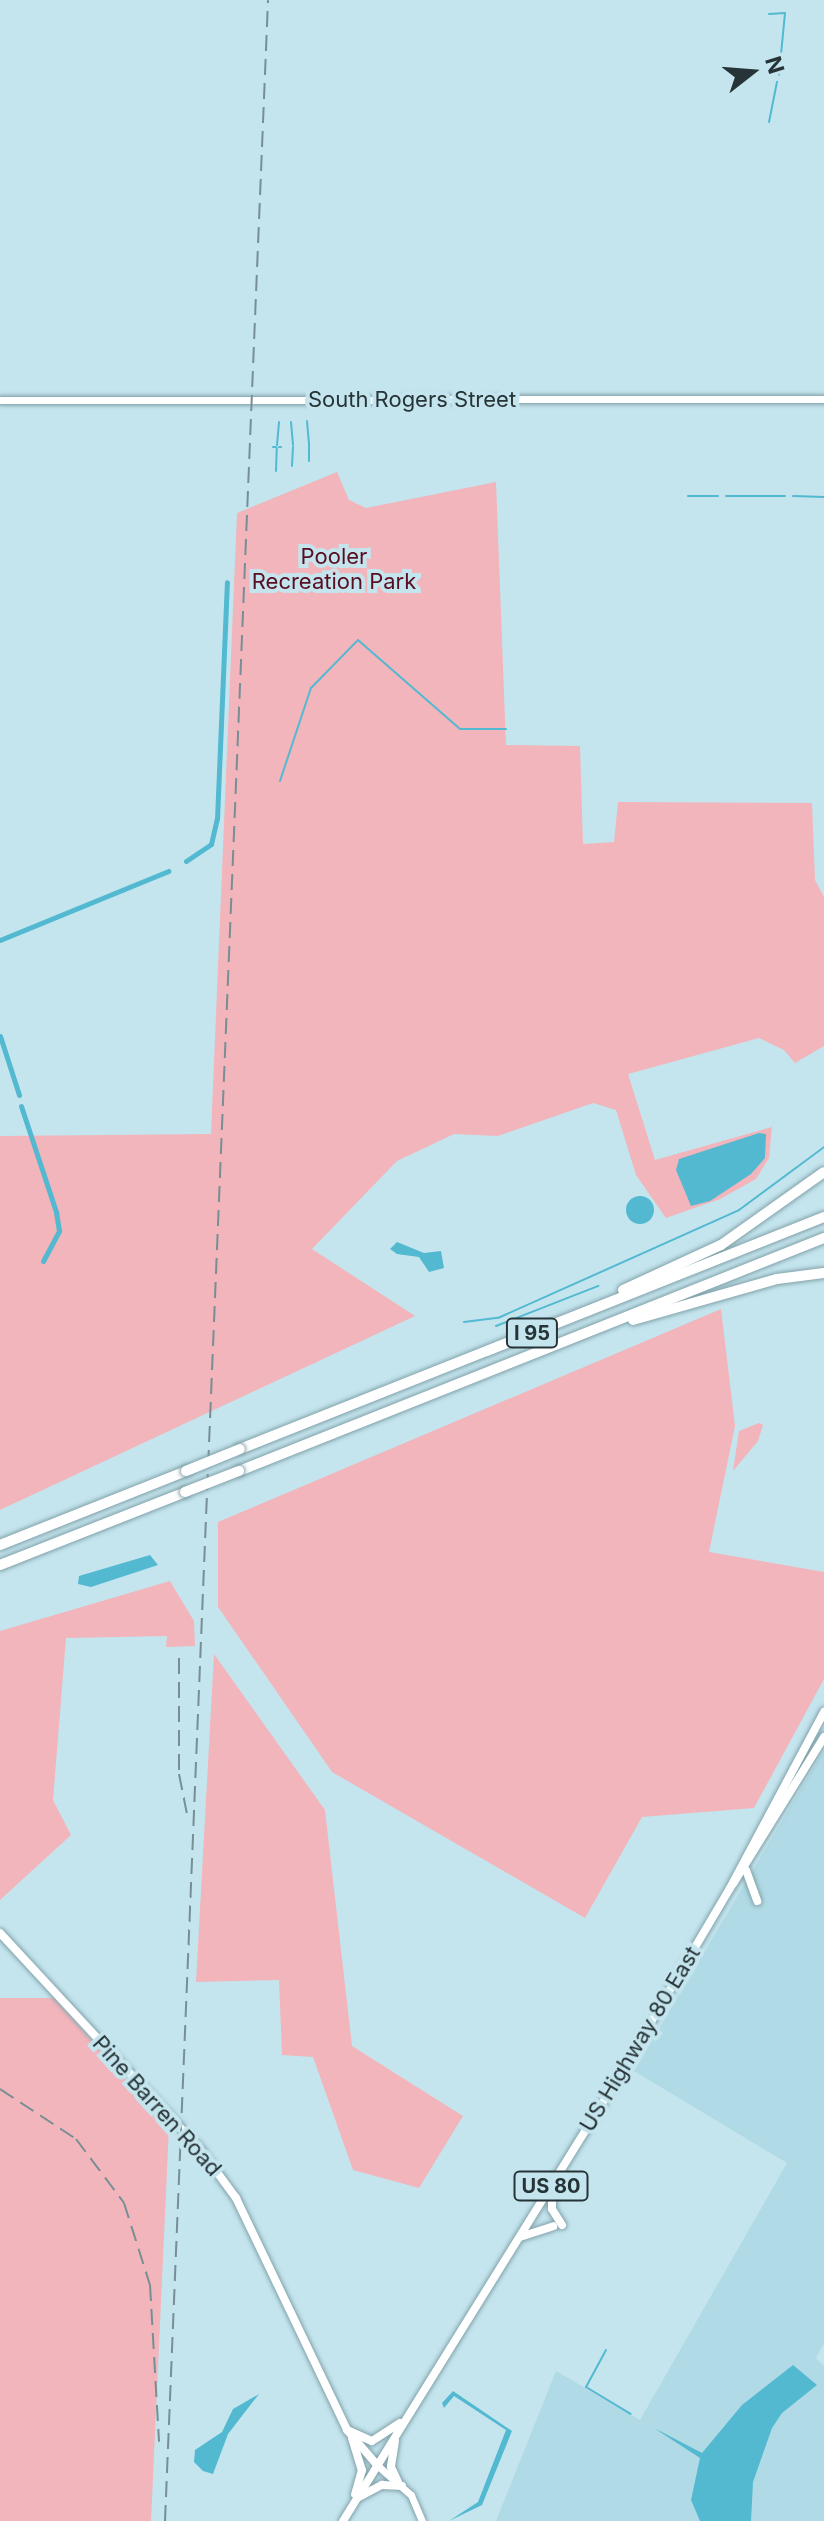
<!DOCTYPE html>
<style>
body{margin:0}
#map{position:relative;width:824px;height:2521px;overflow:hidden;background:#c4e5ee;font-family:Inter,sans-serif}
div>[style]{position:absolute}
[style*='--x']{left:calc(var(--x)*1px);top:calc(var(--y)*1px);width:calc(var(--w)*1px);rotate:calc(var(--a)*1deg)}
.built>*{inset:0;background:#b0dae5}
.green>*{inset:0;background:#f2b5bb}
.water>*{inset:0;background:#52b9d1}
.round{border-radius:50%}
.stream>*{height:2px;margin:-1px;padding:0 1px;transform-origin:1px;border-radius:1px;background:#52b9d1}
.canal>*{height:5px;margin:-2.5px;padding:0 2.5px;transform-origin:2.5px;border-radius:2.5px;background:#52b9d1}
.roads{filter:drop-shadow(0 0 2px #82a2aa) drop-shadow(0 0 2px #82a2aa)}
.tertiary>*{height:7px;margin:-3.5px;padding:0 3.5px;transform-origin:3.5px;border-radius:3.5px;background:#fff}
.secondary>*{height:8px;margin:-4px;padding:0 4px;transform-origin:4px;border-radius:4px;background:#fff}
.primary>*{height:8px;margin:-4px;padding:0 4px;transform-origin:4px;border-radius:4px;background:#fff}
.motorway>*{height:10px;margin:-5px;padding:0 5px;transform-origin:5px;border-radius:5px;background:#fff}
.rail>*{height:2px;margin-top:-1px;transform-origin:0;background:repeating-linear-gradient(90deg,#778e94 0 16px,transparent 0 24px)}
.bridges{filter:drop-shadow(0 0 2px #82a2aa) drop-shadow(0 0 2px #82a2aa)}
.motorway-bridge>*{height:10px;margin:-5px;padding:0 5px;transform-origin:5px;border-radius:5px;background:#fff}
span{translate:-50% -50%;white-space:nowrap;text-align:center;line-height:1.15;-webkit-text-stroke:8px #c4e5ee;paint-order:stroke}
.shield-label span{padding:2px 6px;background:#c4e5ee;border:2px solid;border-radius:6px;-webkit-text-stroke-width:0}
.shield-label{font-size:20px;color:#273437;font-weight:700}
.street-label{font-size:22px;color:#273437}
.park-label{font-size:22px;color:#580e20}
.north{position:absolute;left:712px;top:32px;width:80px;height:80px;-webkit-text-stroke:6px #c4e5ee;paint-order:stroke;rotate:73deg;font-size:22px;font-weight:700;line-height:32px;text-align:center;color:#273437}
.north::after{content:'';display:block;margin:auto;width:28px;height:36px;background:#273437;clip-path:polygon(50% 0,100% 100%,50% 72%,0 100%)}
</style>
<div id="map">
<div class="built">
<div style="clip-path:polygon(824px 1750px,824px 2343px,816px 2358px,824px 2366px,824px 2521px,496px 2521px,556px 2371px,640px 2420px,787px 2163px,634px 2071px)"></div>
</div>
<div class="green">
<div style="clip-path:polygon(337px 472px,349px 500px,366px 508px,496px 482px,506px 745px,580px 746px,583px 844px,614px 842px,618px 802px,812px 803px,815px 880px,824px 897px,824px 1046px,795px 1063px,784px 1050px,759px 1038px,628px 1074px,655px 1160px,772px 1127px,769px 1158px,756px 1179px,720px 1199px,666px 1218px,636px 1175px,616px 1110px,593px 1103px,498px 1136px,454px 1134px,397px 1161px,312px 1249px,415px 1316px,0 1510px,0 1136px,211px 1134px,237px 513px)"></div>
<div style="clip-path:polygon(721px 1309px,735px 1426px,709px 1552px,824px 1572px,824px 1679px,754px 1808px,642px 1817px,585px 1918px,332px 1772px,218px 1607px,218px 1522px)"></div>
<div style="clip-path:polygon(759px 1423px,763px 1425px,758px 1441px,733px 1471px,739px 1431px)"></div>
<div style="clip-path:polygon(170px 1581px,194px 1621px,195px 1646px,166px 1647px,167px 1636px,66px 1638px,53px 1800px,71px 1835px,0 1900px,0 1631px)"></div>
<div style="clip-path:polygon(214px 1654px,325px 1810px,352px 2046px,463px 2116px,419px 2188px,353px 2170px,313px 2057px,282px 2055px,279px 1980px,196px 1982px)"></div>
<div style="clip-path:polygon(0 1998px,54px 1998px,169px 2127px,151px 2521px,0 2521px)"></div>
</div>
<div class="water">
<div style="clip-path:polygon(759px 1133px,766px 1134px,765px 1158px,751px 1174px,710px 1201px,691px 1206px,676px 1170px,679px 1159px)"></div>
<div class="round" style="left:626px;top:1196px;width:28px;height:28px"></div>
<div style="clip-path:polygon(397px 1242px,424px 1253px,441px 1251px,444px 1268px,429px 1272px,419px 1257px,397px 1254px,390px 1249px)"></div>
<div style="clip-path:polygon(150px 1555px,158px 1565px,91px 1587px,78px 1584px,79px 1576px)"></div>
<div style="clip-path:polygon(793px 2365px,817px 2385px,782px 2413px,772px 2428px,753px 2482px,751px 2521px,700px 2521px,691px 2500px,700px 2458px,654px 2428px,702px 2453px,742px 2405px)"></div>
<div style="clip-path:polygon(453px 2391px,512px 2431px,482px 2505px,449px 2521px,478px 2502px,506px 2430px,454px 2396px,444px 2408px,442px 2403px)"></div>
<div style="clip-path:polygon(259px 2394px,228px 2434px,213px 2474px,203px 2471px,194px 2462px,195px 2450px,222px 2432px,233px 2409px)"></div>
</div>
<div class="stream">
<div style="--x:769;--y:14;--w:16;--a:-4"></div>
<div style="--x:785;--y:13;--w:62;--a:95.5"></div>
<div style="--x:769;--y:122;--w:41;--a:-78.7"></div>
<div style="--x:307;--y:421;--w:21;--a:85"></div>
<div style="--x:291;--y:422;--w:23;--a:85"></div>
<div style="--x:277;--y:445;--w:23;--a:-85"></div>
<div style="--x:273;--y:447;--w:3;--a:0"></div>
<div style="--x:279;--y:447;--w:2;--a:0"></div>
<div style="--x:309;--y:461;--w:18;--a:-90"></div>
<div style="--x:292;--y:466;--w:19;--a:-87"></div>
<div style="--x:276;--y:471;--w:23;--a:-88"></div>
<div style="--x:688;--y:496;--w:30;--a:0"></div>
<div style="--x:726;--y:496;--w:59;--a:0"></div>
<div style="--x:793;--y:496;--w:31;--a:2"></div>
<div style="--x:280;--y:781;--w:98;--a:-71.6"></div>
<div style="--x:311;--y:688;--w:67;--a:-45.6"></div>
<div style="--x:358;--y:640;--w:135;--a:41.1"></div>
<div style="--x:460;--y:729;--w:46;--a:0"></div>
<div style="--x:464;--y:1322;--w:34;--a:-7"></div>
<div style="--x:498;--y:1318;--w:264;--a:-24.1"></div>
<div style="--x:739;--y:1210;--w:106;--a:-36.5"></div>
<div style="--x:496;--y:1326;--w:110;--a:-21.4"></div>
<div style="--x:606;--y:2350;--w:42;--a:118.4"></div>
<div style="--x:586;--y:2387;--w:52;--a:31"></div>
</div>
<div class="canal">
<div style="--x:186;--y:861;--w:30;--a:-34"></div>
<div style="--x:211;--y:844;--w:26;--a:-77"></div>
<div style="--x:217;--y:819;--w:237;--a:-87.6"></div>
<div style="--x:0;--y:940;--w:182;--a:-22.3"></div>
<div style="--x:0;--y:1036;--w:62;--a:72.1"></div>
<div style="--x:21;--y:1106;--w:112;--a:71.7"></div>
<div style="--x:56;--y:1212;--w:19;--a:81"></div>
<div style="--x:59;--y:1231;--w:34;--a:118"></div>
</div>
<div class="roads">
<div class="tertiary">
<div style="--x:0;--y:400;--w:824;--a:-0.07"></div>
<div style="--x:378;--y:2466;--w:44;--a:41.3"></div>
<div style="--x:411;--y:2495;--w:28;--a:67"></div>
</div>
<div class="secondary">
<div style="--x:0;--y:1933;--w:294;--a:47.2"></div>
<div style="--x:200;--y:2149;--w:61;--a:53.7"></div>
<div style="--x:236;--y:2198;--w:257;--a:64.4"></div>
<div style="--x:347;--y:2430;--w:48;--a:49.3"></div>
</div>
<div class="primary">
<div style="--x:746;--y:1870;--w:33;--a:70"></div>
<div style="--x:733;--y:1884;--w:173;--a:-58.2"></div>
<div style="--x:552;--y:2185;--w:24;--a:90"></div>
<div style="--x:552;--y:2209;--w:19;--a:58"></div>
<div style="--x:520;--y:2237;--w:35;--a:-18"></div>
<div style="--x:347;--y:2430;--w:27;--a:24"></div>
<div style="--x:372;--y:2441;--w:33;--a:-33"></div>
<div style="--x:352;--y:2438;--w:34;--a:73"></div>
<div style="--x:362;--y:2470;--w:25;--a:106"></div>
<div style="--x:395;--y:2441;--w:26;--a:99"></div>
<div style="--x:391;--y:2467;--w:17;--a:65"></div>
<div style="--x:359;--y:2497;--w:26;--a:-28"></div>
<div style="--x:382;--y:2485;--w:20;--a:3"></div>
<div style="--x:343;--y:2521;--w:512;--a:-58.17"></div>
<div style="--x:613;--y:2086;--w:230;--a:-59.4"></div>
<div style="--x:730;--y:1888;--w:200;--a:-61.9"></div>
</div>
<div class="motorway">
<div style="--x:623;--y:1290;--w:108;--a:-24.7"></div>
<div style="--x:721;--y:1245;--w:126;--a:-35.3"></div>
<div style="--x:633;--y:1320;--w:150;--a:-15.9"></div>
<div style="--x:777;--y:1279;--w:47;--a:-7.3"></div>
<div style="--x:240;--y:1449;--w:628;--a:-21.67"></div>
<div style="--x:239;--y:1471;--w:630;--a:-21.72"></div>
<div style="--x:0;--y:1545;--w:200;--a:-21.7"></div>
<div style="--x:0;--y:1565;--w:199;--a:-21.5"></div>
</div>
</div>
<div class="rail">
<div style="--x:179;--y:1658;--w:116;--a:90"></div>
<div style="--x:179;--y:1774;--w:46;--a:78.7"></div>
<div style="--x:0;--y:2089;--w:91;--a:33.3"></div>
<div style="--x:76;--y:2139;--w:80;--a:53.1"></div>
<div style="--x:124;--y:2203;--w:86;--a:72.4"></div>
<div style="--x:150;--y:2285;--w:157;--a:86.7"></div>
<div style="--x:165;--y:2521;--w:2523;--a:-87.66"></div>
</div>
<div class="bridges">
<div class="motorway-bridge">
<div style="--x:186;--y:1471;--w:58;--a:-22.2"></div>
<div style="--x:185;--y:1492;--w:58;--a:-21.3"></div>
</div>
</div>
<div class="shield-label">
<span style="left:532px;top:1333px">I 95</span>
<span style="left:551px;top:2186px">US 80</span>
</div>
<div class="street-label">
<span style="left:412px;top:400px">South Rogers Street</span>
<span style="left:640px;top:2039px;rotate:-59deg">US Highway 80 East</span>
<span style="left:157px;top:2106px;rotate:48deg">Pine Barren Road</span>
</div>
<div class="park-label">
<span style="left:334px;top:569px">Pooler<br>Recreation Park</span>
</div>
<div class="north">N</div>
</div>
